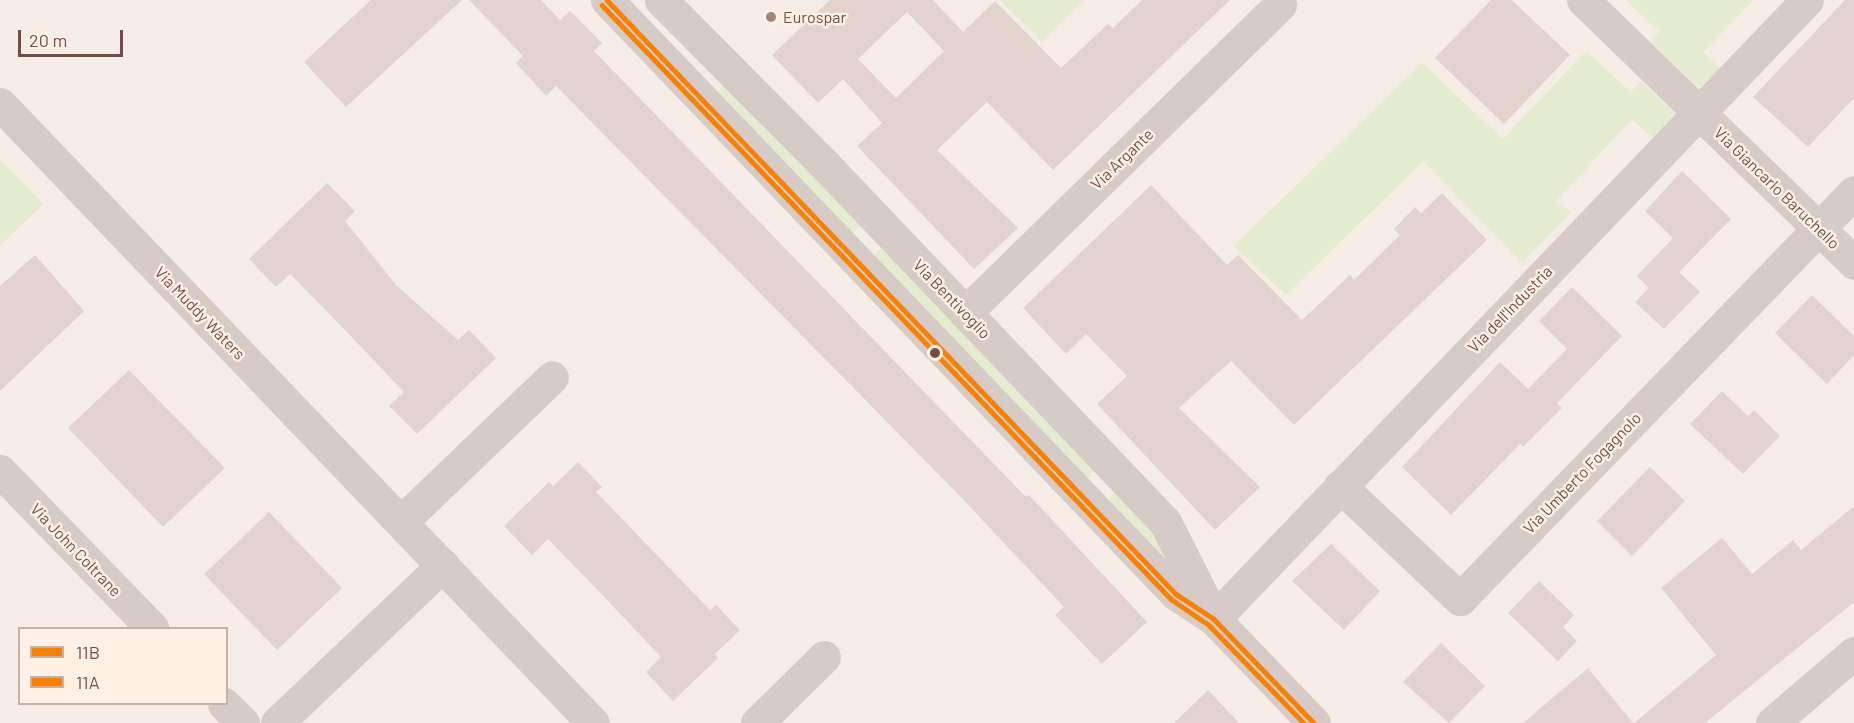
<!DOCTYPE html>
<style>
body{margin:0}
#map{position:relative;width:1854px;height:723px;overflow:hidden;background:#f6ede6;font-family:Barlow,sans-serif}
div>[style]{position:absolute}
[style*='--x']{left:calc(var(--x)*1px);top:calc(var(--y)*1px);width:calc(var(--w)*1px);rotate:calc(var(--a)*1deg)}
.green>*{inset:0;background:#e6eccf}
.building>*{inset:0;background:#e3d3cd}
.street>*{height:33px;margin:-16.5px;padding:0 16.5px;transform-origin:16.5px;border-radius:16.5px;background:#d7cbc8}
.secondary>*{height:33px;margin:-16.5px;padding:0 16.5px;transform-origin:16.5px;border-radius:16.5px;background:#d7cbc8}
.bus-1>*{height:4.5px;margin:-2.25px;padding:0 2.25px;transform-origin:2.25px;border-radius:2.25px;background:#f88104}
.bus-2>*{height:4.5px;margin:-2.25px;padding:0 2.25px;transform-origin:2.25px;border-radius:2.25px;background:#f88104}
.dots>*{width:16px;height:16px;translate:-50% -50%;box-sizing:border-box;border:3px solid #fff1e6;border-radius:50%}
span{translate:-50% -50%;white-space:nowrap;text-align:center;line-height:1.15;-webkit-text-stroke:5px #fff1e6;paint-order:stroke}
.poi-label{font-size:16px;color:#744e46}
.left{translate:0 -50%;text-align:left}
.street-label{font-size:16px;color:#744e46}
.legend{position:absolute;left:18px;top:627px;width:210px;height:78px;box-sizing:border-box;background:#fff1e6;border:2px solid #c7b0a6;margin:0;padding:8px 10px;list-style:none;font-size:18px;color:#744e46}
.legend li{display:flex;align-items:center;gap:12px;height:30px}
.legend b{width:30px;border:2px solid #c7b0a6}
.scale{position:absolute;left:18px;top:30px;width:105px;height:27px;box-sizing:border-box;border:3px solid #744e46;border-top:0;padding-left:8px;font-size:18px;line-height:21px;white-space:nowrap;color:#744e46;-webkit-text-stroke:4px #fff1e6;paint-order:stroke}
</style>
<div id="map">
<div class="green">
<div style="clip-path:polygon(1000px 0,1083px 0,1042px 42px)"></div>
<div style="clip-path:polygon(1626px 0,1754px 0,1703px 52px,1720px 69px,1700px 89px,1651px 42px,1660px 33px)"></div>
<div style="clip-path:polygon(1586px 51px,1631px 92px,1641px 81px,1676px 114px,1653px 139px,1632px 119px,1557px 200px,1571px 213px,1522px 263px,1423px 161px,1286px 295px,1234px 246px,1422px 63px,1503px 139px)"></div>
<div style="clip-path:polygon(727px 85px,864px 222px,846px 240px,717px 91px)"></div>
<div style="clip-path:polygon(0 160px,43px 204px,0 246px)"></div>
<div style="clip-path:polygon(885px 244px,1099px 465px,1084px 482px,870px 259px)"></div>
<div style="clip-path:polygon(1121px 488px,1157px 528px,1187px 592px,1105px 503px)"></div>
</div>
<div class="building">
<div style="clip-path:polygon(371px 0,462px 0,346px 107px,304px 62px)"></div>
<div style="clip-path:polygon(469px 0,541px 0,560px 20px,570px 11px,602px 43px,594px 51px,1026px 497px,1029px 495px,1147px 622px,1102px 664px,1055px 615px,1064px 607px,958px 494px,556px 86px,546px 96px,516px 63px,523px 56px)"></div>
<div style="clip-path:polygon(evenodd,830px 0,933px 0,963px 32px,995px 1px,1061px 68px,1108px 24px,1113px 28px,1142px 0,1230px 0,1053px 170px,987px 102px,937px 150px,1018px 228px,974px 269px,857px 146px,882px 123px,843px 79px,818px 103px,772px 55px,830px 0,907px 12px,944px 51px,896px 98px,858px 59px,907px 12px)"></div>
<div style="clip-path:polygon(1491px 0,1512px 0,1570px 55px,1504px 124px,1435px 58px)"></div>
<div style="clip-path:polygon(1845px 0,1854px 0,1854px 98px,1808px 147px,1753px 97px)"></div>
<div style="clip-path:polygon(1682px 171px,1731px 219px,1679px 272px,1700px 292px,1664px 329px,1635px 302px,1649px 288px,1637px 276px,1673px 238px,1645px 211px)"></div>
<div style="clip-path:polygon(327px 183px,355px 211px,345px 221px,396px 285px,458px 340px,469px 330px,496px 358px,417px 434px,389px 406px,404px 392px,345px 330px,290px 274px,276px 287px,249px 259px)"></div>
<div style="clip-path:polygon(1151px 185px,1227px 265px,1238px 255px,1302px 320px,1350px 275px,1354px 280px,1400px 235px,1394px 229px,1415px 207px,1421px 213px,1442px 193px,1487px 240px,1294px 425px,1231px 361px,1179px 408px,1260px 487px,1215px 530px,1097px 404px,1127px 376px,1086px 334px,1066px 354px,1023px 308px)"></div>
<div style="clip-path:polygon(35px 255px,84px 311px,0 391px,0 286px)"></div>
<div style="clip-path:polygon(1572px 287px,1622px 336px,1557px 403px,1562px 408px,1523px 447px,1520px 444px,1451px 515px,1402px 467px,1500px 362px,1528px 389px,1567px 349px,1539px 321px)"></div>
<div style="clip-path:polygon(1812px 295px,1854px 336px,1854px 355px,1827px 384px,1775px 333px)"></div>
<div style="clip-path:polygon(129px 370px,225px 468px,163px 527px,68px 428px)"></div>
<div style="clip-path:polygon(1722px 391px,1748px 416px,1754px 410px,1780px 436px,1743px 474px,1690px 424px)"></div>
<div style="clip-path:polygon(578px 462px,602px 487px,596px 492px,710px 610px,716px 605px,740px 630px,715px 654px,718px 658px,673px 701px,646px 672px,661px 657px,589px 581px,548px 539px,532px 555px,504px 526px,549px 482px,553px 486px)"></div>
<div style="clip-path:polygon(1650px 467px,1685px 501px,1632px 556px,1597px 521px)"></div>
<div style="clip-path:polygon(1854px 506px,1854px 602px,1705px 723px,1634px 723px,1716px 655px,1661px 588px,1722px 538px,1752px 574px,1793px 540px,1801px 550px)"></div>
<div style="clip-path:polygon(269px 512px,342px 588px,277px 650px,204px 574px)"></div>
<div style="clip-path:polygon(1331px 544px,1380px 591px,1344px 630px,1292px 581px)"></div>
<div style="clip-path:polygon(1539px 581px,1574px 615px,1563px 627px,1577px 641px,1558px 661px,1508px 613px)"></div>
<div style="clip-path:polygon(1441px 643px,1485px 686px,1449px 723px,1403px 682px)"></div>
<div style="clip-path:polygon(1588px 668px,1633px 723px,1523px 723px)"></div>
<div style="clip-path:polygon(1208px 690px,1239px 723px,1174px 723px)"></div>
</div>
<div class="street">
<div style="--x:1583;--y:0;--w:378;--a:44.1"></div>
<div style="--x:0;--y:104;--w:857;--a:46.23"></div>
<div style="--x:965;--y:313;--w:441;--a:-44.4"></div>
<div style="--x:0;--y:471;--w:219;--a:45.9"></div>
<div style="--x:1340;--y:486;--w:165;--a:43.3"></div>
<div style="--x:1460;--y:599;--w:566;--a:-45.93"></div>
<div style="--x:401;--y:522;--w:209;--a:-43.8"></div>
<div style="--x:1214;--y:619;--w:857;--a:-46.23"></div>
<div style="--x:224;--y:704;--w:27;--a:45"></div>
<div style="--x:277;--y:723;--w:229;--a:-43.6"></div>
<div style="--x:757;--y:723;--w:94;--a:-44.6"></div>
<div style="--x:1772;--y:723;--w:108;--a:-40.5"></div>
</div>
<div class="secondary">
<div style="--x:607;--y:0;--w:823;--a:46.23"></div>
<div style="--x:1176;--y:594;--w:45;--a:33.3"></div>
<div style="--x:1214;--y:619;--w:144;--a:46.1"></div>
<div style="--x:661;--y:0;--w:230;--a:45.2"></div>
<div style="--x:823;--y:163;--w:496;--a:46.4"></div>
<div style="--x:1165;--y:522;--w:106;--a:63.2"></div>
</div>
<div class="bus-1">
<div style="--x:607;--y:0;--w:823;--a:46.23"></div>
<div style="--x:1176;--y:594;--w:45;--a:33.3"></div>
<div style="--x:1214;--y:619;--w:144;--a:46.1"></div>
</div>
<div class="bus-2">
<div style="--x:602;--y:5;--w:823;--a:46.23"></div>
<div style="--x:1171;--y:599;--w:46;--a:34.4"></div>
<div style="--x:1209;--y:625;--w:136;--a:45.9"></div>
</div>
<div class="dots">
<div style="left:771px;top:17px;background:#a2867e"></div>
<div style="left:935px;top:353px;background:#744e46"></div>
</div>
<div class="poi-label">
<span class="left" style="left:783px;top:17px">Eurospar</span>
</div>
<div class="street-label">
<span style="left:1122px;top:159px;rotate:-44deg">Via Argante</span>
<span style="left:1777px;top:188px;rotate:44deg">Via Giancarlo Baruchello</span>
<span style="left:952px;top:299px;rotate:46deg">Via Bentivoglio</span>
<span style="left:1510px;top:309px;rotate:-46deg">Via dell'Industria</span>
<span style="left:200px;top:313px;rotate:46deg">Via Muddy Waters</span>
<span style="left:1582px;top:473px;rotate:-46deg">Via Umberto Fogagnolo</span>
<span style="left:76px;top:550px;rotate:46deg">Via John Coltrane</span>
</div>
<ul class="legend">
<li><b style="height:8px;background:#f88104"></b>11B</li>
<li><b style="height:8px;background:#f88104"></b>11A</li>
</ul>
<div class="scale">20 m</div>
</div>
